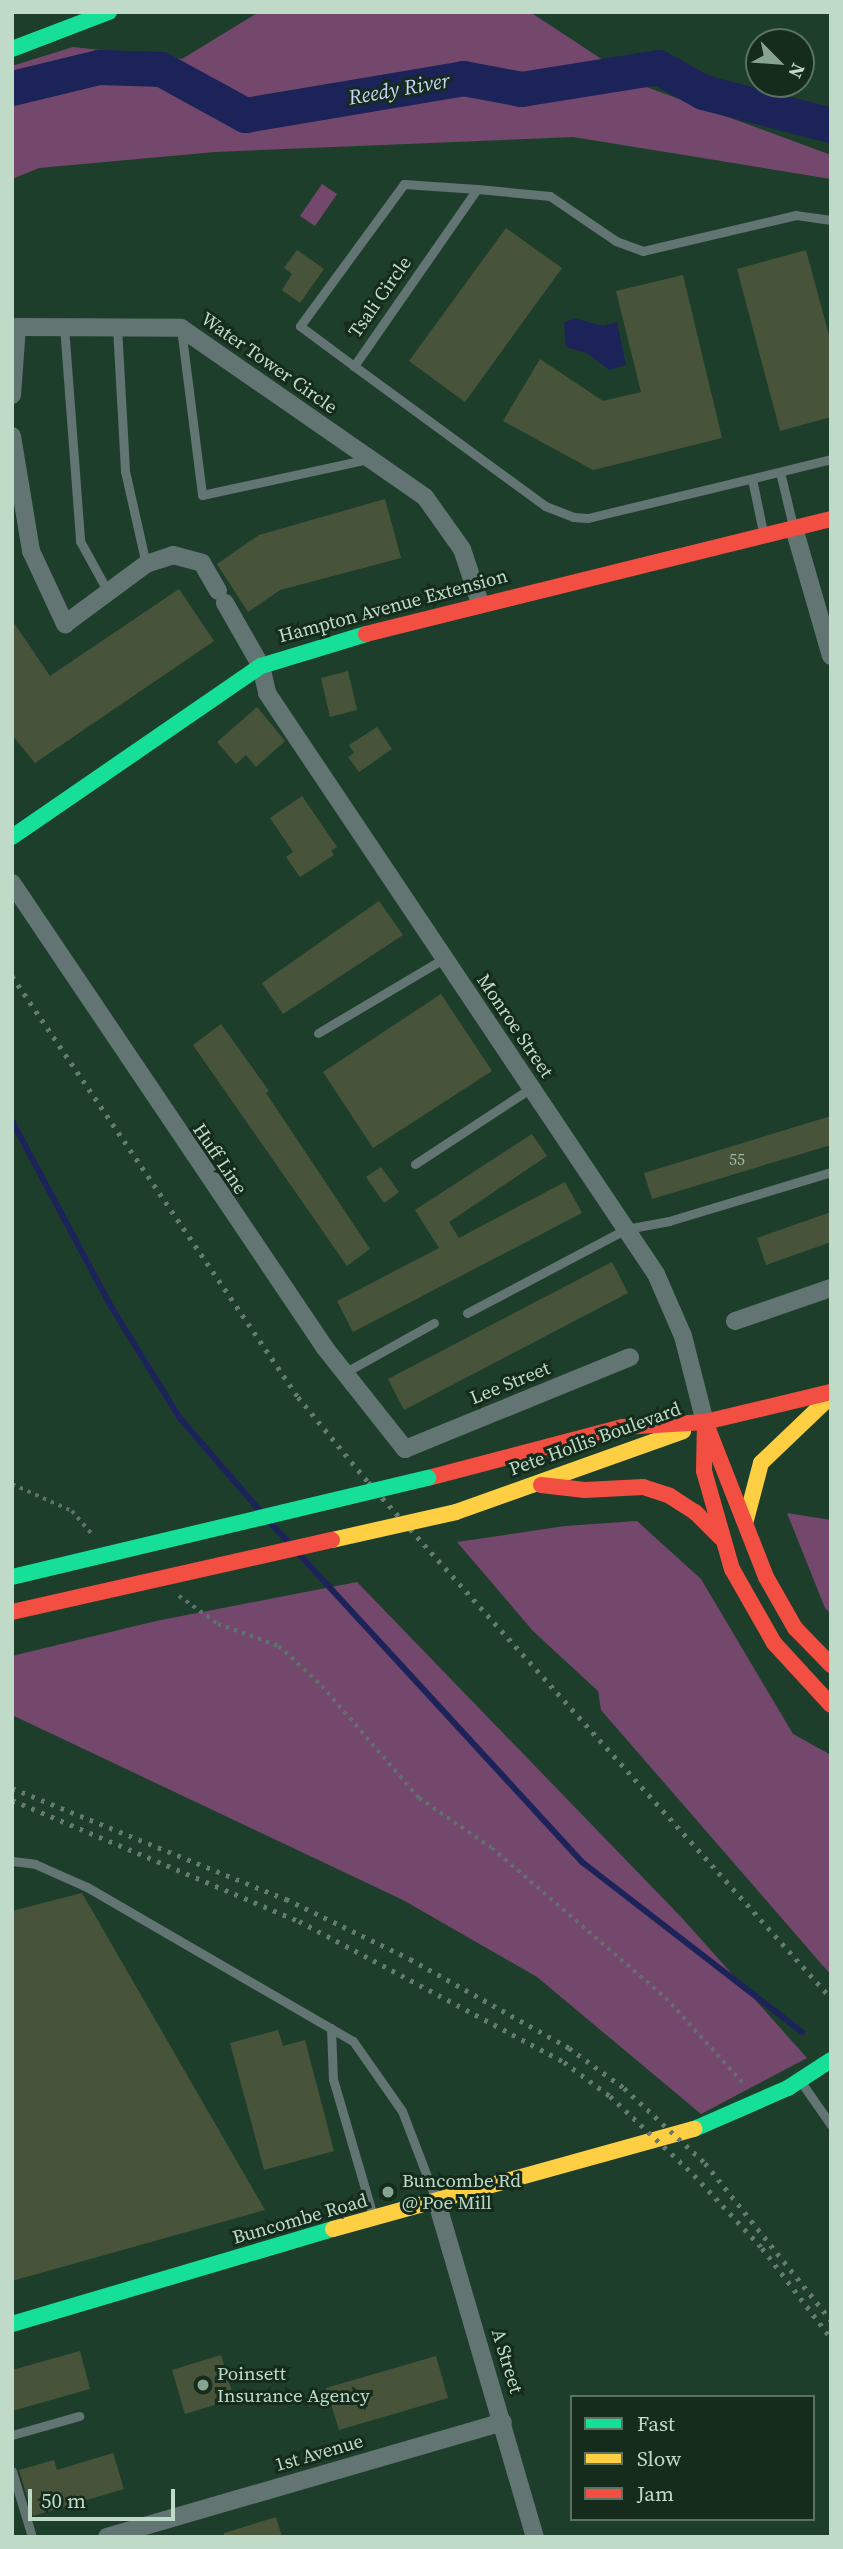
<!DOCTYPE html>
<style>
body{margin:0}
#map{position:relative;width:843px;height:2549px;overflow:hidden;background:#1e3e2c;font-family:"Source Serif 4",serif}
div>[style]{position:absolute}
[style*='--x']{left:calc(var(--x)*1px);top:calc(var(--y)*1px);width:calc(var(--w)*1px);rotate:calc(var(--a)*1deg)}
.green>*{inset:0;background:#74486c}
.water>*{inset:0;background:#1c2359}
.stream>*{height:6px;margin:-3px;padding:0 3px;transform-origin:3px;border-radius:3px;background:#1c2359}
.river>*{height:35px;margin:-17.5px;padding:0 17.5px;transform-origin:17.5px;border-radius:17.5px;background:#1c2359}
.building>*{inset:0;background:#48543a}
.path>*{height:3.5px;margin-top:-1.75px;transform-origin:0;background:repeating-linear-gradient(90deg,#5e716c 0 3.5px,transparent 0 8.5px)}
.lane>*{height:9px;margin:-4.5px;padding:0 4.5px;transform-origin:4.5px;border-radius:4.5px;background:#627573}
.street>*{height:18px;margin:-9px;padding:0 9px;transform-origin:9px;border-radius:9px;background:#627573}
.fast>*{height:16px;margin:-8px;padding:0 8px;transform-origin:8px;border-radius:8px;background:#16e098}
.slow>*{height:16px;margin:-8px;padding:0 8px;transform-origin:8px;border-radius:8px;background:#ffcf43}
.jam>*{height:16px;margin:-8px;padding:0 8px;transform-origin:8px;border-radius:8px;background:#f24e42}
.rail>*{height:5px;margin-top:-2.5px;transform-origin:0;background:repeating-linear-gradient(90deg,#657a72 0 3.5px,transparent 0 10.5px)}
.fast-bridge>*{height:16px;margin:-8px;padding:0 8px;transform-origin:8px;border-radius:8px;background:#16e098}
.slow-bridge>*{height:16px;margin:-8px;padding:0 8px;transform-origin:8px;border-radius:8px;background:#ffcf43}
.jam-bridge>*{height:16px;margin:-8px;padding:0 8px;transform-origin:8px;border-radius:8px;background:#f24e42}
.dots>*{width:19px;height:19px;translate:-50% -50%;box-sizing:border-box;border:4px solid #152c1d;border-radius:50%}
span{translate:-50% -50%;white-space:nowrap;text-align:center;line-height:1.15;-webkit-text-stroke:6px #152c1d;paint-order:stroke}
.number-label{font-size:16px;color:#a1b9a4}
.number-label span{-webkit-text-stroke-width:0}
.street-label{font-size:19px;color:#bfdbc7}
.poi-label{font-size:19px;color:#bfdbc7}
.left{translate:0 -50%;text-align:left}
.water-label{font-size:21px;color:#c9d3f9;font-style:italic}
.frame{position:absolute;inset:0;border:14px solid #bfdbc7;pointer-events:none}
.legend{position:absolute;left:570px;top:2395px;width:245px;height:126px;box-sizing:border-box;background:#152c1d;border:2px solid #597261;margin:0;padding:9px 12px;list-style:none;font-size:21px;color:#bfdbc7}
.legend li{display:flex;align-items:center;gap:14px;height:35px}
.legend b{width:35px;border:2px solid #597261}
.north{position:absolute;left:745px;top:28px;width:70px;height:70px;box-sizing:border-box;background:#152c1d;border:2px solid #597261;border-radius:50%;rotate:115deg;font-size:19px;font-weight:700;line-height:28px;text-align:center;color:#bfdbc7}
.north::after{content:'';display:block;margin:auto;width:24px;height:32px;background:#87a491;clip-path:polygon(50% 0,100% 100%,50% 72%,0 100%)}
.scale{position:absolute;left:28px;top:2489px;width:147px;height:32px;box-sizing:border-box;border:4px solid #bfdbc7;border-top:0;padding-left:9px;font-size:21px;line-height:24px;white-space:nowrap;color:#bfdbc7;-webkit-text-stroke:5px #152c1d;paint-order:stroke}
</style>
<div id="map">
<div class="green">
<div style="clip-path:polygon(259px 12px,530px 12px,641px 85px,831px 155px,831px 179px,573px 137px,215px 152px,39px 168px,12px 179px,12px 66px,73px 47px,182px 59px)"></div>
<div style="clip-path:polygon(322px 184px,337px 194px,315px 226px,300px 216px)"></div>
<div style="clip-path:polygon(787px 1513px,831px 1520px,831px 1614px,825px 1608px)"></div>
<div style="clip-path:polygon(637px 1521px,701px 1579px,793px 1734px,831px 1755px,831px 1975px,601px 1710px,598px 1691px,533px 1631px,457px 1542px,565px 1526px)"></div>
<div style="clip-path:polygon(357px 1582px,682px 1918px,807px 2058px,701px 2114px,537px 1977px,403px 1900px,12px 1715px,12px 1656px,156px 1621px)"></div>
</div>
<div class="water">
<div style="clip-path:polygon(574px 318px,603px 326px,617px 322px,626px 365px,609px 370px,587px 353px,566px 347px,564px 323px)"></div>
</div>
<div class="stream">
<div style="--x:12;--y:1121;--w:212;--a:61.9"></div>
<div style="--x:112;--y:1308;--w:128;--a:58.4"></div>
<div style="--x:179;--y:1417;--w:124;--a:49.2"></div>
<div style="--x:270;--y:1522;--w:27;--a:48"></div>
<div style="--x:298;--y:1553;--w:420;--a:47.4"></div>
<div style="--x:582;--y:1862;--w:278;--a:37.7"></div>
</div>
<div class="river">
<div style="--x:12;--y:88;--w:89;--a:-13.6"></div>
<div style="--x:99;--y:67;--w:62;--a:1.8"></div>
<div style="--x:161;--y:69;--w:96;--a:28.7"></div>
<div style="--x:245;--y:115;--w:221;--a:-9.6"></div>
<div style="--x:463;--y:78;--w:59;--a:10.7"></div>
<div style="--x:521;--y:89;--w:139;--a:-9.1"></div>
<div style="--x:658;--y:67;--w:51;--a:29.1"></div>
<div style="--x:703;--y:92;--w:132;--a:14.5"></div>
</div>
<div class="building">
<div style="clip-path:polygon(506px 228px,562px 268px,465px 402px,409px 361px)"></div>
<div style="clip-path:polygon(297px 250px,324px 269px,300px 303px,282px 290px,292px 274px,284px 268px)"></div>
<div style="clip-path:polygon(806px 250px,831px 343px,831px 417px,780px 431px,737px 269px)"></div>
<div style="clip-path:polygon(683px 275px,722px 438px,593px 470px,503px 421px,540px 359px,603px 401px,641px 392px,616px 291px)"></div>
<div style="clip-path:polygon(385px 499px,401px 558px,280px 590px,248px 612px,217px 564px,259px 535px)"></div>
<div style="clip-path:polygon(179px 589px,214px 641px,35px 763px,12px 735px,12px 620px,50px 676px)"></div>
<div style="clip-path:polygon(348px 671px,357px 710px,330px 717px,321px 678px)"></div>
<div style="clip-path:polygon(257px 707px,285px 741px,256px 767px,246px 755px,236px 764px,217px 742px)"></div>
<div style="clip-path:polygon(377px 727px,392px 749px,359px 772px,348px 757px,354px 753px,349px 745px)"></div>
<div style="clip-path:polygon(302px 796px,337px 847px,331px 851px,334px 855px,300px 877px,286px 857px,293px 852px,270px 818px)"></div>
<div style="clip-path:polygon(379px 901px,403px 935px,283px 1014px,262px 983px)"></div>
<div style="clip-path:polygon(441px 994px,492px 1071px,373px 1148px,323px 1072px)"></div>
<div style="clip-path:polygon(221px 1024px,269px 1091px,266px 1093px,370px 1249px,347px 1266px,193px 1045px)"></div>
<div style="clip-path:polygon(831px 1116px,831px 1145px,652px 1199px,644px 1173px)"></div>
<div style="clip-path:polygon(532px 1134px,547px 1156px,449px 1222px,459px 1238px,565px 1182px,582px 1213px,353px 1332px,337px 1301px,439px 1248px,415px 1210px)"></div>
<div style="clip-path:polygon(381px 1167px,399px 1192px,384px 1203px,366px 1177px)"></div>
<div style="clip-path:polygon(831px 1212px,831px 1242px,766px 1265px,757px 1238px)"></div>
<div style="clip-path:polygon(612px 1262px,628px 1293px,404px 1410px,388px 1379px)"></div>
<div style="clip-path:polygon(82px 1893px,265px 2210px,12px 2281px,12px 1911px)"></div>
<div style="clip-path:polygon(278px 2030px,283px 2046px,305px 2040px,334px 2151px,264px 2170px,230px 2043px)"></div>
<div style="clip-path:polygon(80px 2351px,90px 2389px,12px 2411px,12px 2370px)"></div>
<div style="clip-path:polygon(221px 2355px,234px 2399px,185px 2414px,172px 2370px)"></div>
<div style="clip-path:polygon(436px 2356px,448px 2398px,339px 2430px,326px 2388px)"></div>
<div style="clip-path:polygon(113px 2453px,124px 2489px,33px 2516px,19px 2470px,54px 2460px,57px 2470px)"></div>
<div style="clip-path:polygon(276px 2517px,282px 2537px,224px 2537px,224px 2533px)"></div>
</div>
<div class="path">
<div style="--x:12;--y:1484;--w:66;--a:24.2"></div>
<div style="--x:72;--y:1511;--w:32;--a:49"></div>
<div style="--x:179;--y:1596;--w:48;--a:35.7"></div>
<div style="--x:218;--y:1624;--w:65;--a:19.8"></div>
<div style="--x:279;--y:1646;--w:59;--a:42.9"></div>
<div style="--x:322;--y:1686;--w:148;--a:49.1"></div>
<div style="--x:419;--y:1798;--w:88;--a:34.4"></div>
<div style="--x:492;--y:1848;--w:230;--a:40.8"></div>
<div style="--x:666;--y:1998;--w:118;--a:47.8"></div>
</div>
<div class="lane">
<div style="--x:831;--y:220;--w:35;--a:-172"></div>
<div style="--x:796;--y:215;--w:157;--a:166.8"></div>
<div style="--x:643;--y:251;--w:29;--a:-160"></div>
<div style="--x:616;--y:241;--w:80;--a:-145.7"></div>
<div style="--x:550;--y:196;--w:73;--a:-174.5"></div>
<div style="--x:477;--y:189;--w:216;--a:124.8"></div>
<div style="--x:354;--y:366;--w:237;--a:36.2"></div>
<div style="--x:545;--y:506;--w:30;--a:21"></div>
<div style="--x:573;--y:517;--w:15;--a:4"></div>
<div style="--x:588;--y:518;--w:250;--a:-13.6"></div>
<div style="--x:64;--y:326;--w:216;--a:85.7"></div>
<div style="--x:80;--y:541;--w:58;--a:61.2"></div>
<div style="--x:117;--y:327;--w:144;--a:86.8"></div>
<div style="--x:125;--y:471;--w:95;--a:77.3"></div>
<div style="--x:181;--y:328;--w:168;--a:82.8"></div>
<div style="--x:202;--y:495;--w:171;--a:-12.2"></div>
<div style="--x:354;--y:366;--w:67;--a:-143.5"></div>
<div style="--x:300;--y:326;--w:176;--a:-53.8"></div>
<div style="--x:404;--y:184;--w:73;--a:3.9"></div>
<div style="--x:780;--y:472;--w:56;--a:76.5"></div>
<div style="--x:752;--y:479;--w:54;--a:78.3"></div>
<div style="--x:318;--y:1033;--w:147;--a:-30.6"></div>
<div style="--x:415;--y:1164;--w:139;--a:-33.2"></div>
<div style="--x:467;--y:1313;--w:180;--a:-27.8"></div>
<div style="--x:626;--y:1229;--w:44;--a:-10.5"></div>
<div style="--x:669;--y:1221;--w:169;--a:-16.8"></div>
<div style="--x:344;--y:1373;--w:103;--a:-29.1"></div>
<div style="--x:12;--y:1861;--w:23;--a:7"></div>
<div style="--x:35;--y:1864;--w:57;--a:23.9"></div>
<div style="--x:87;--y:1887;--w:307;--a:30.1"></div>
<div style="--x:353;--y:2041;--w:85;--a:55"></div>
<div style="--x:402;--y:2111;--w:92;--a:69"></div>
<div style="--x:331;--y:2028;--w:51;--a:87.8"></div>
<div style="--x:333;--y:2079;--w:143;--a:73.7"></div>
<div style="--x:801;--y:2082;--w:52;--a:55.1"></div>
<div style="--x:12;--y:2435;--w:70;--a:-15.8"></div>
<div style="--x:12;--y:2471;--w:69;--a:73.1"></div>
</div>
<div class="street">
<div style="--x:12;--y:395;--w:68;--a:-85.8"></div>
<div style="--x:17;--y:327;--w:164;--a:0.3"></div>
<div style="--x:181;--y:328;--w:297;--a:34.7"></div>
<div style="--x:425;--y:497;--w:64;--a:54.6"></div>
<div style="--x:462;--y:549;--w:57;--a:71.6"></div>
<div style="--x:12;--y:436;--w:117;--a:80.6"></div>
<div style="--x:31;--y:551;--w:81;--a:65"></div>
<div style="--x:65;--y:624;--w:101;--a:-36.5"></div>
<div style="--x:146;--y:564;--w:28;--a:-18"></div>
<div style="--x:173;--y:555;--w:30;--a:15"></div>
<div style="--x:202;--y:563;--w:32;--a:60"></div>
<div style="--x:794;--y:528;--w:133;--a:73.9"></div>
<div style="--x:225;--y:603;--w:73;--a:60.3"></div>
<div style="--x:261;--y:666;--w:28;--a:77"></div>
<div style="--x:267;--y:693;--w:699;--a:56.2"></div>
<div style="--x:656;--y:1274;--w:68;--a:66.5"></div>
<div style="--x:683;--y:1336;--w:89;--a:75.7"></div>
<div style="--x:12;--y:883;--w:561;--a:56.05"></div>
<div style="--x:325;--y:1348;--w:129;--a:51.6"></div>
<div style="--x:405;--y:1449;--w:243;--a:-22.2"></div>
<div style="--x:735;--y:1321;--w:102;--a:-19"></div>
<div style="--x:436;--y:2199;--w:352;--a:73.7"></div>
<div style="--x:107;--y:2537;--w:412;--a:-16.2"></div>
</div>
<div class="fast">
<div style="--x:12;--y:49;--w:104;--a:-20.9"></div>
<div style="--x:12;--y:837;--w:302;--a:-34.5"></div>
<div style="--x:261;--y:666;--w:110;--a:-16.9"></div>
<div style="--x:694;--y:2129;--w:103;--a:-23.6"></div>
<div style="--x:788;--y:2088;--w:51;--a:-33.1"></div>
<div style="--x:12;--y:2324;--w:335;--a:-16.5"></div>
</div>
<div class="slow">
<div style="--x:456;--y:1512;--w:241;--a:-19.6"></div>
<div style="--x:746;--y:1520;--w:59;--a:-75.3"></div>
<div style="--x:761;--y:1463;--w:97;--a:-43.7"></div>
<div style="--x:333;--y:2229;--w:375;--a:-15.5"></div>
</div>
<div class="jam">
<div style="--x:366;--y:634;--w:479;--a:-13.9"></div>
<div style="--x:705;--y:1422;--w:49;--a:91.2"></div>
<div style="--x:704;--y:1471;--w:102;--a:74.1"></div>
<div style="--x:732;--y:1569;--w:85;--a:60.4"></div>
<div style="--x:774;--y:1643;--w:84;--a:47.4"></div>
<div style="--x:708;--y:1429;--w:159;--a:68.6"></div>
<div style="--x:766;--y:1577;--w:59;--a:60.4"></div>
<div style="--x:795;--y:1628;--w:52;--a:45.8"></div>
<div style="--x:428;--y:1478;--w:201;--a:-14.7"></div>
<div style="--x:622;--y:1427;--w:83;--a:-3.4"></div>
<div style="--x:705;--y:1422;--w:130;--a:-13.4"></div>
<div style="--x:541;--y:1485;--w:44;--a:6.5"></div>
<div style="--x:585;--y:1490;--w:58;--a:-3"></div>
<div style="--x:643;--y:1487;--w:28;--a:18"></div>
<div style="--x:670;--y:1496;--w:30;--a:33"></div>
<div style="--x:695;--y:1512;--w:37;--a:45"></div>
</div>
<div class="rail">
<div style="--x:12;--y:976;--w:509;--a:55.81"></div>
<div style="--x:298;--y:1397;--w:110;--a:50.5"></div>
<div style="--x:368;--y:1482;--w:693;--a:48.1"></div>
<div style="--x:12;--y:1788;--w:296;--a:22.1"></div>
<div style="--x:286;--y:1899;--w:138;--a:25.8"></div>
<div style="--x:410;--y:1959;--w:182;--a:29.2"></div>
<div style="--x:569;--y:2048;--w:68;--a:36"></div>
<div style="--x:624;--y:2088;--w:110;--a:42.8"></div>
<div style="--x:705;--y:2163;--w:201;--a:51.3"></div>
<div style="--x:12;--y:1800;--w:311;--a:22.9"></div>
<div style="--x:299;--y:1921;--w:300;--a:28"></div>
<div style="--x:564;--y:2062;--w:57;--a:36.5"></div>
<div style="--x:610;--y:2096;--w:115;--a:43.2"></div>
<div style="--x:694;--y:2175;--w:100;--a:47"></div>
<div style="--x:762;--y:2248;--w:113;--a:52.5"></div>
</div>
<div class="fast-bridge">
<div style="--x:12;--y:1577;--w:428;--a:-13.4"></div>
</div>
<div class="slow-bridge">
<div style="--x:332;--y:1540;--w:127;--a:-12.7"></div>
</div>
<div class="jam-bridge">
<div style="--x:12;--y:1612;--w:328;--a:-12.7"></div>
</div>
<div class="dots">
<div style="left:388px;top:2192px;background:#87a491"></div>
<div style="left:203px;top:2385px;background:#87a491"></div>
</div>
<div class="number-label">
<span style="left:737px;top:1159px">55</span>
</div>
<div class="street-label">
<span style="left:380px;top:297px;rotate:-55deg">Tsali Circle</span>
<span style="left:269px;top:363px;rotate:35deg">Water Tower Circle</span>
<span style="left:393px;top:606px;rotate:-15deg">Hampton Avenue Extension</span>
<span style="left:515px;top:1026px;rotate:56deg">Monroe Street</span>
<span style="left:220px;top:1159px;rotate:56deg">Huff Line</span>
<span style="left:510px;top:1383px;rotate:-22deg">Lee Street</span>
<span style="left:595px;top:1439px;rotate:-20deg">Pete Hollis Boulevard</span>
<span style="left:300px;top:2219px;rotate:-16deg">Buncombe Road</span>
<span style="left:507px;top:2361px;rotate:73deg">A Street</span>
<span style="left:319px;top:2453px;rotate:-16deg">1st Avenue</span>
</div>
<div class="poi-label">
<span class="left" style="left:402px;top:2192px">Buncombe Rd<br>@ Poe Mill</span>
<span class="left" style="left:217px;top:2385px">Poinsett<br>Insurance Agency</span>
</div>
<div class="water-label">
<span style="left:399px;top:89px;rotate:-10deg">Reedy River</span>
</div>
<div class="frame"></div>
<ul class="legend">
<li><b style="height:9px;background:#16e098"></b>Fast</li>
<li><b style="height:9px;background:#ffcf43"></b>Slow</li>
<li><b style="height:9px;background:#f24e42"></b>Jam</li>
</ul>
<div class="north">N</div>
<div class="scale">50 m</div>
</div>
